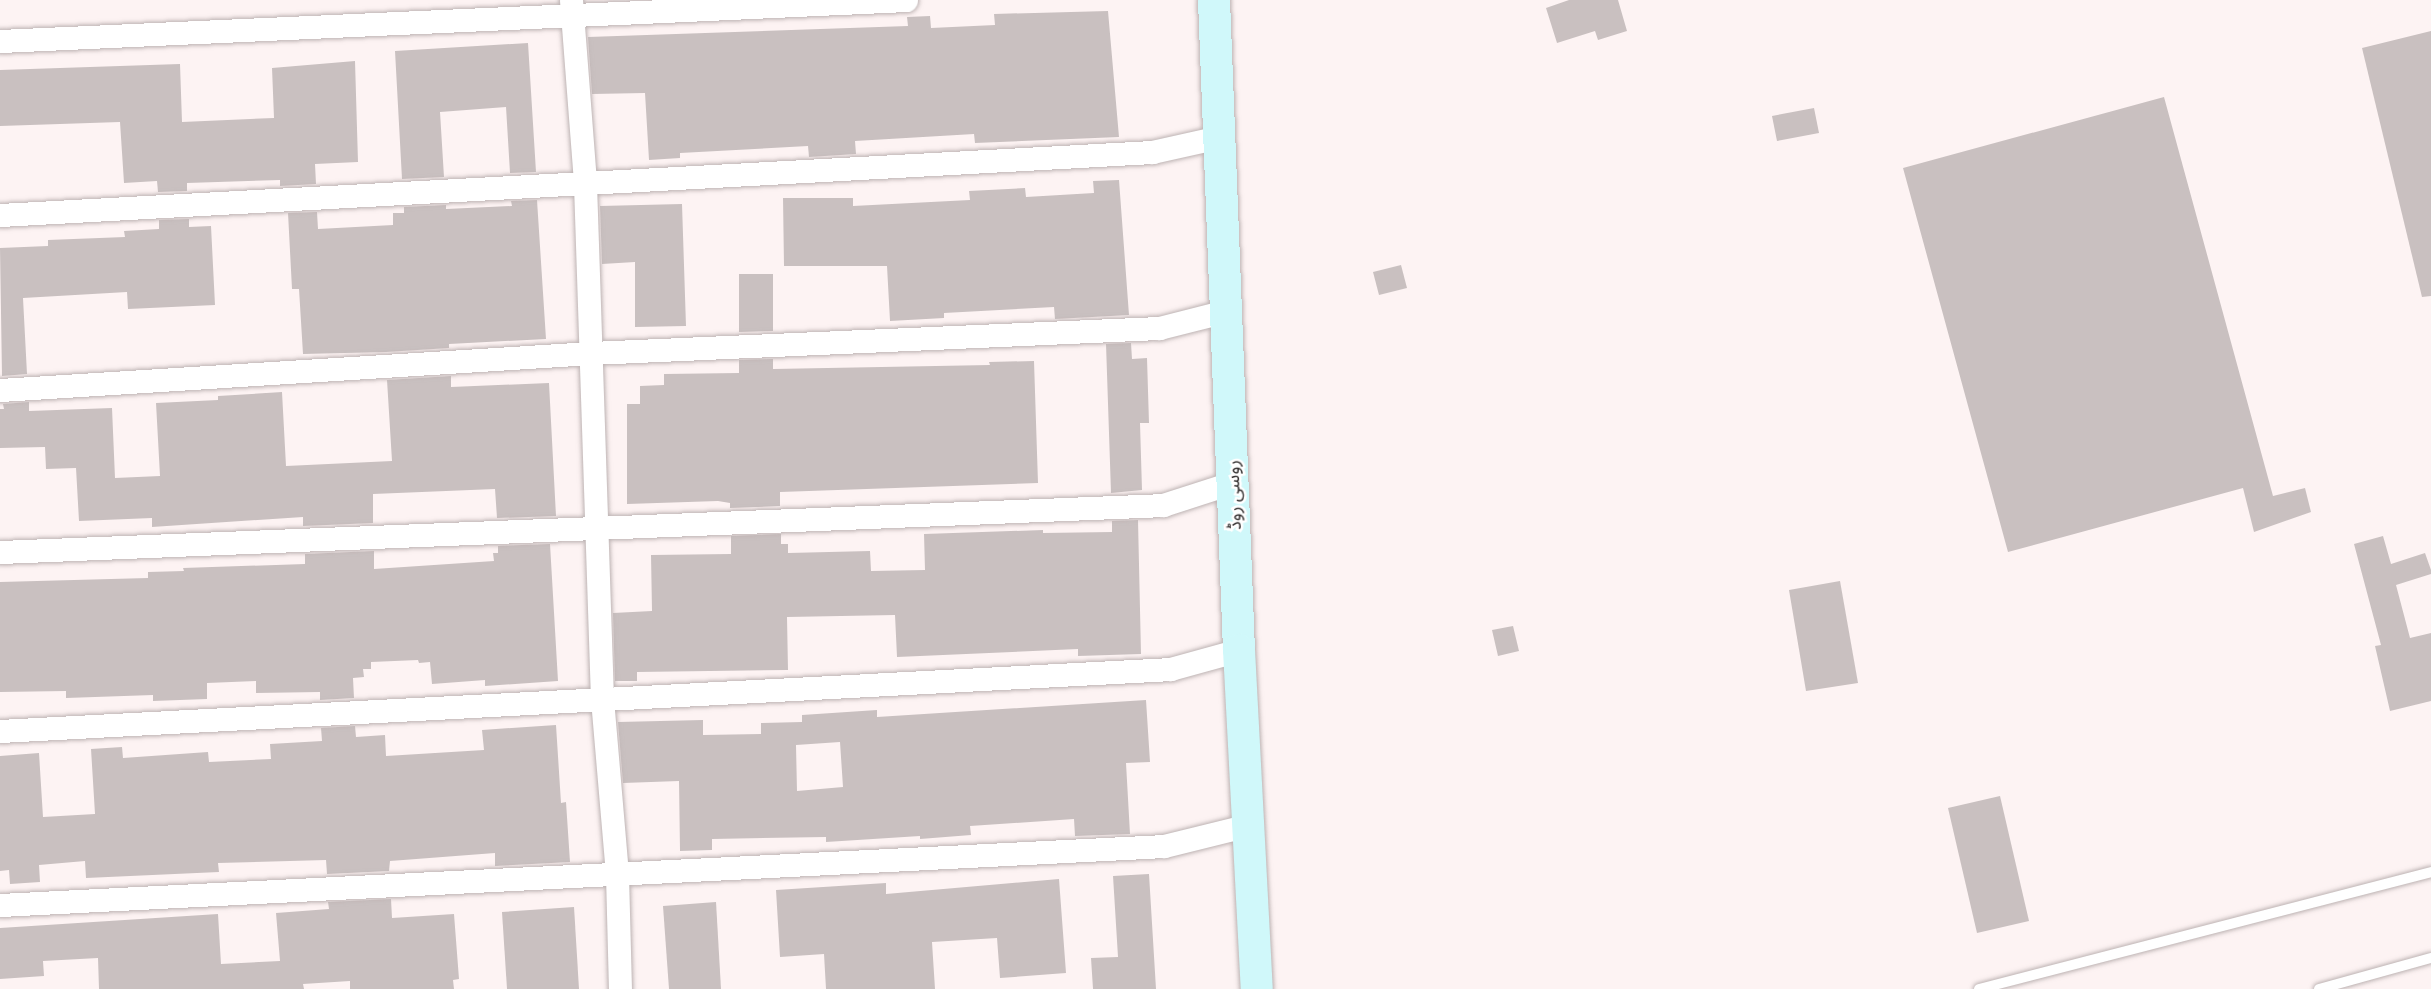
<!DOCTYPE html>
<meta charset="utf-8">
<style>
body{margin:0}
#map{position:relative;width:2431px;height:989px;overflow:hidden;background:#fdf3f3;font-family:"Nunito Sans","Noto Sans Arabic",sans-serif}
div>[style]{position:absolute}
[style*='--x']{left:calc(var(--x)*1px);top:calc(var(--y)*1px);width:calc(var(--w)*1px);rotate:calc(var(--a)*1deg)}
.building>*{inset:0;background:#c9c0c0}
.roads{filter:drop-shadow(0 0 2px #bdb3b3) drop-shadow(0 0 2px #bdb3b3)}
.lane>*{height:10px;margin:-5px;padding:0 5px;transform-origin:5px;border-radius:5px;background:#fff}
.street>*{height:23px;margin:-11.5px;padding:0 11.5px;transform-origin:11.5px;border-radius:11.5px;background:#fff}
.secondary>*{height:32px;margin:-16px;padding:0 16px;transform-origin:16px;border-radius:16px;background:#d0f8fa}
span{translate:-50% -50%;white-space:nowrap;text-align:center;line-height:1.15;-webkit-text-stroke:5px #fff;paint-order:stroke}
.street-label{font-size:18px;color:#2c2929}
</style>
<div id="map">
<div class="building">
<div style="clip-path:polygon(1569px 0,1618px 0,1627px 31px,1598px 40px,1595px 31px,1557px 43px,1546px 8px)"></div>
<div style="clip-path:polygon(1108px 11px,1119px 137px,975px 143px,974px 134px,855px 141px,856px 154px,809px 157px,808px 146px,680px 153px,680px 158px,649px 160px,645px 93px,592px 94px,588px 37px,908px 26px,907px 17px,930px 16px,931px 28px,995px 25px,994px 14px)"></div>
<div style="clip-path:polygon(2431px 31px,2431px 296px,2422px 297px,2362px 48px)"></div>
<div style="clip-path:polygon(528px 43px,536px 172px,510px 173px,506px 107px,440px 112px,444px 177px,402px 179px,395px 51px)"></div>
<div style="clip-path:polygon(355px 61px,358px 162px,315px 164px,316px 184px,280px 186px,280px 180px,187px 183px,187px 191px,158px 192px,157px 181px,124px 183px,120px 122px,0 126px,0 70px,180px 64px,182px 122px,274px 118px,272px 68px)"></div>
<div style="clip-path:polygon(2164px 97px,2273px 496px,2305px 488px,2311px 512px,2254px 532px,2243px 488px,2008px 552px,1903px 168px)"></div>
<div style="clip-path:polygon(1814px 108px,1819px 133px,1777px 141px,1772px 116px)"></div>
<div style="clip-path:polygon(1119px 180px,1129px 315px,1055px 319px,1054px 307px,944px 313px,944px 318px,890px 321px,887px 266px,784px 266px,783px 198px,853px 198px,853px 206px,970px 200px,969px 191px,1025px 188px,1026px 197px,1094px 193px,1093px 181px)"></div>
<div style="clip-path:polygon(537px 200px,546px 339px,449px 344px,449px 348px,386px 352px,303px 354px,299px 289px,292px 289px,288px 213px,317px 212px,318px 229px,393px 225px,393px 213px,404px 213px,404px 207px,446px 205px,446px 209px,512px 206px,511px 201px)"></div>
<div style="clip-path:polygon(682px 204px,686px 326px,635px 327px,635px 262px,602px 264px,600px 206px)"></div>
<div style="clip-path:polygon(189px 219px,189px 227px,211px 226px,215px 305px,128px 309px,127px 292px,23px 298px,27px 374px,2px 376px,0 248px,48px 246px,48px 240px,125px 237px,124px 231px,159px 229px,159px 220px)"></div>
<div style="clip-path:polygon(1401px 265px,1407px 288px,1379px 295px,1373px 272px)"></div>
<div style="clip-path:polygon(739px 274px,773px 274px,773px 331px,739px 332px)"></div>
<div style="clip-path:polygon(1131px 343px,1132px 359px,1147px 358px,1149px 423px,1140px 423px,1142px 490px,1111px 493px,1106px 344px)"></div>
<div style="clip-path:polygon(773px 359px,773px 369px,990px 365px,989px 362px,1034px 361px,1038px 483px,780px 492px,780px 506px,730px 508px,730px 503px,718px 501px,627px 504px,627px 404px,640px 404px,640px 386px,664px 385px,664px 374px,739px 373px,739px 360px)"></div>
<div style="clip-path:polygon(451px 376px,451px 387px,549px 383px,556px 516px,497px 518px,495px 489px,373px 494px,373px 523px,303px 526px,303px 517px,152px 527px,152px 518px,79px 521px,76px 468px,46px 469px,45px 447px,0 448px,0 409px,4px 409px,3px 404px,29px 402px,29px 411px,112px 408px,115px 478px,160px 476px,156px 403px,218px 400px,218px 396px,282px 392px,286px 466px,392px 461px,387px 380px)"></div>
<div style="clip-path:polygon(1138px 520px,1141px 654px,1078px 656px,1078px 649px,897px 657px,895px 615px,787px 617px,788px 670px,637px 672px,637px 681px,615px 681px,613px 613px,652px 611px,651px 555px,731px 554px,731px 536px,781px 534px,781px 544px,788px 544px,788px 553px,870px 551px,871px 571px,925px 570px,924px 534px,1043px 530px,1043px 533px,1112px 532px,1112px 521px)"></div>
<div style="clip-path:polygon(2383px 536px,2391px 564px,2425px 553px,2431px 570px,2431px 574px,2396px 585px,2410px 638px,2431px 633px,2431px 701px,2390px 711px,2375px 646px,2381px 645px,2354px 544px)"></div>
<div style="clip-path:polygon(550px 544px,558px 681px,485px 686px,485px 680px,432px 684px,430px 662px,419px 663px,418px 660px,371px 662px,371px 669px,363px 669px,364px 677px,353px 678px,354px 698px,320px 700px,320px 692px,256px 693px,256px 681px,207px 683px,207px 699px,153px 701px,153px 695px,66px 698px,66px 691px,0 692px,0 582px,148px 578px,148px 572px,184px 571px,183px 568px,305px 564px,305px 554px,374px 551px,374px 569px,494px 561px,493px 553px,498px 553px,498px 546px)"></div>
<div style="clip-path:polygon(1840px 581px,1858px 683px,1806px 691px,1789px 590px)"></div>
<div style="clip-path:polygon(1513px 626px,1519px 651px,1498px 656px,1492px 630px)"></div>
<div style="clip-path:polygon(evenodd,1146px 700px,1150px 762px,1126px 763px,1130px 834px,1075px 836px,1074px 819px,970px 826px,971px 835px,920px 839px,920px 836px,826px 842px,826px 837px,712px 839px,712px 850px,680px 851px,679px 781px,623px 783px,618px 722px,703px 720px,703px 735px,761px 734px,761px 723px,802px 722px,802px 715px,877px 710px,877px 717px,1146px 700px,840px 742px,843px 787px,797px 791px,796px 745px,840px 742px)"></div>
<div style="clip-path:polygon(556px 725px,561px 803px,566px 802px,570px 862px,495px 866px,495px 853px,390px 861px,389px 871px,327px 874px,326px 860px,218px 863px,219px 872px,86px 878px,85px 861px,39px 865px,40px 882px,10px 884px,9px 870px,0 871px,0 756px,39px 753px,43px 817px,95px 814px,91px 749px,122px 747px,123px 758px,208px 752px,209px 762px,271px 759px,270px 744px,322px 741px,321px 728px,355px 726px,356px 737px,385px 735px,386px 756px,484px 750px,482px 730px)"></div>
<div style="clip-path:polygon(2000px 796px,2029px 921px,1977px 933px,1948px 808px)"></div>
<div style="clip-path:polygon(1149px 874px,1156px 989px,1093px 989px,1091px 958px,1118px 957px,1113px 876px)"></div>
<div style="clip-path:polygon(1059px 879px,1066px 973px,1000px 978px,997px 938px,932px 942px,935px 989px,826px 989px,824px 954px,780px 957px,776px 890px,886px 883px,886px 894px)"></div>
<div style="clip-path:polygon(391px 899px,392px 918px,454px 914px,459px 979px,453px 980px,454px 989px,350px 989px,350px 981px,303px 984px,304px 989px,99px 989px,98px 958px,43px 961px,44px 976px,0 979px,0 928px,218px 914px,221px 964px,280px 961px,276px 913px,329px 909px,328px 902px)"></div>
<div style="clip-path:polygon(716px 902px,721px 989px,669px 989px,663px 906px)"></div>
<div style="clip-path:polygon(574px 907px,579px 989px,507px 989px,502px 912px)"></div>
</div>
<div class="roads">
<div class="lane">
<div style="--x:1979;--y:989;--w:467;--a:-14.5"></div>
<div style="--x:2319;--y:989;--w:116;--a:-15.5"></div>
</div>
<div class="street">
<div style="--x:571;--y:0;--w:185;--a:85.6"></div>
<div style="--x:585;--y:184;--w:515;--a:88.11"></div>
<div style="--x:602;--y:699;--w:177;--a:85.1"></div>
<div style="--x:617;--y:875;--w:114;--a:88.5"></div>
<div style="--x:0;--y:41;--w:907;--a:-2.59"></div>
<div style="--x:0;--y:215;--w:1154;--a:-3.13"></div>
<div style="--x:1152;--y:152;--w:69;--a:-12.6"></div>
<div style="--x:0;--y:390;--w:592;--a:-3.58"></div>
<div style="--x:591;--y:353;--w:569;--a:-2.52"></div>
<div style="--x:1159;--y:328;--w:69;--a:-14.2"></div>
<div style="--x:0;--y:552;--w:1164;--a:-2.31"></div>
<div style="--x:1163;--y:505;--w:75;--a:-17.9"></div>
<div style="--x:0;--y:731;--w:1172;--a:-3.03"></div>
<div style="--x:1170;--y:669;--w:72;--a:-15.4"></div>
<div style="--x:0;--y:905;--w:1165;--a:-2.9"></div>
<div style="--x:1164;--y:846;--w:88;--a:-13.9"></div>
</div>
<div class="secondary">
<div style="--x:1214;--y:0;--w:650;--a:87.8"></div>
<div style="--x:1239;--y:650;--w:339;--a:87"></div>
</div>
</div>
<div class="street-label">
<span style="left:1234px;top:495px;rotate:-92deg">روسی روڈ</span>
</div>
</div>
